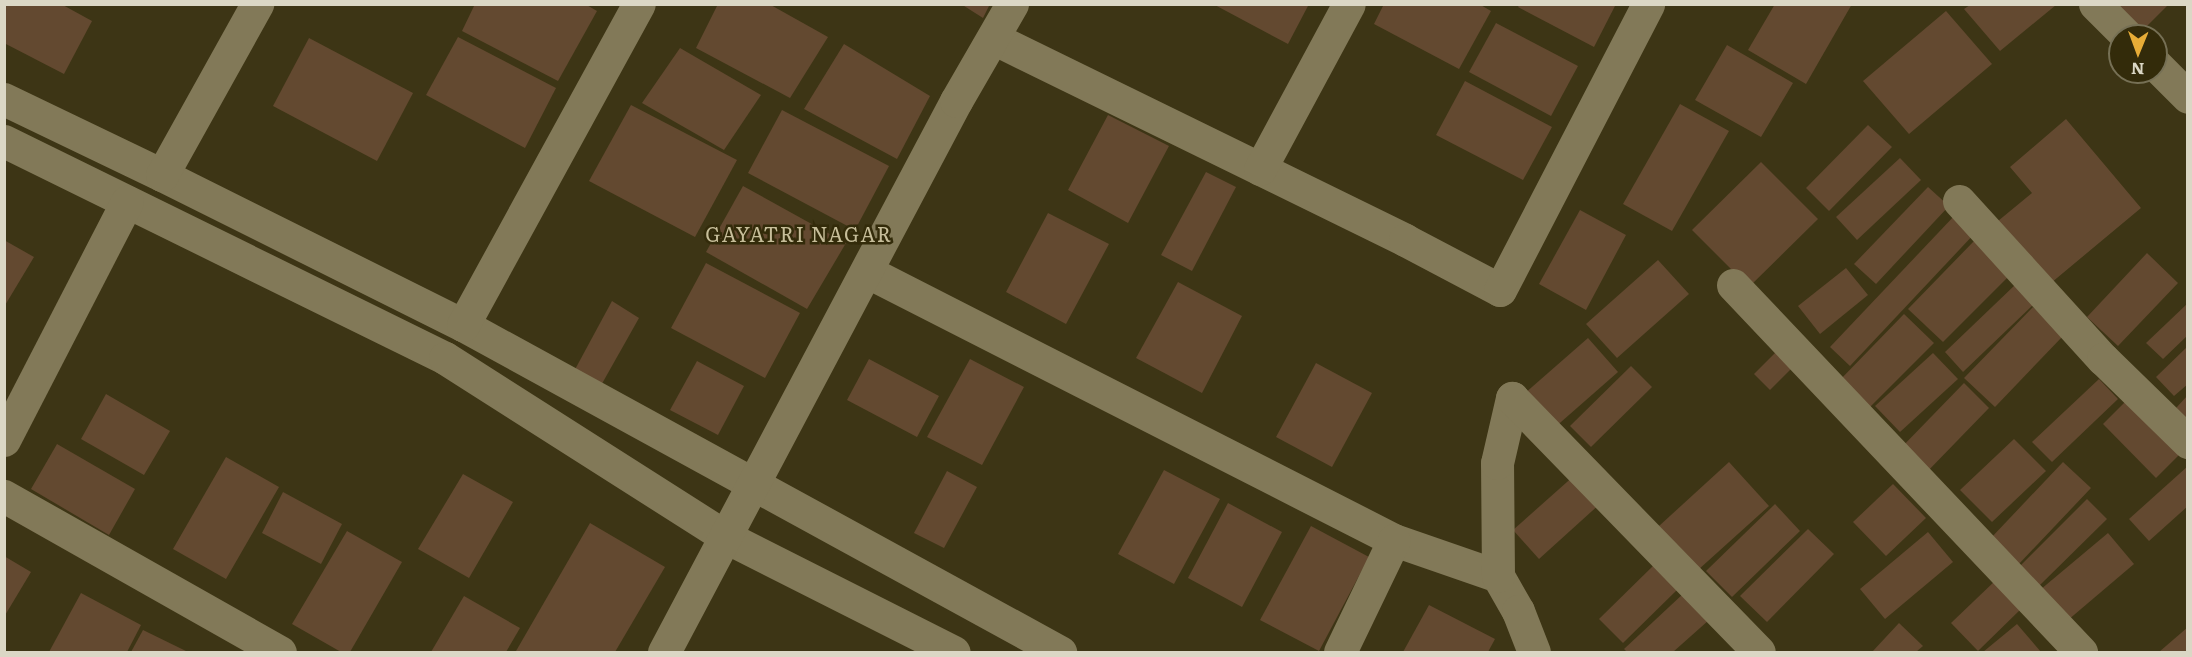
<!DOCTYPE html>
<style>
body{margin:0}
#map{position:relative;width:2192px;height:657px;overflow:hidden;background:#3d3515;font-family:Literata,serif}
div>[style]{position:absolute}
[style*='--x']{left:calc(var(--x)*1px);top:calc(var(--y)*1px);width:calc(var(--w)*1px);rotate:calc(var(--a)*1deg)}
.building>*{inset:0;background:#634930}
.minor>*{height:33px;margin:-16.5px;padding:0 16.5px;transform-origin:16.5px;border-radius:16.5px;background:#827958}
span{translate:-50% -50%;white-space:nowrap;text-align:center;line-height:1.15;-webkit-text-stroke:5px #332b0a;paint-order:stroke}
.neighbourhood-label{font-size:20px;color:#c7be9a;letter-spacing:1.5px}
.frame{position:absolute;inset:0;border:6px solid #dbd7c5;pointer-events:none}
.north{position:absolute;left:2108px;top:24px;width:60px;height:60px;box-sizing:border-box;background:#332b0a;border:2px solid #767055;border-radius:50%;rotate:181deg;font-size:16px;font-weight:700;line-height:24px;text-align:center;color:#dbd7c5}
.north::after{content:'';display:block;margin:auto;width:21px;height:27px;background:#e7ac37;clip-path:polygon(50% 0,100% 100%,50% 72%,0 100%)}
</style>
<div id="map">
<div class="building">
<div style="clip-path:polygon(4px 4px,61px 4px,92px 21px,64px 74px,4px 43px)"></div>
<div style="clip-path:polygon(475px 4px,585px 4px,597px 11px,558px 81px,462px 31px)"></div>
<div style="clip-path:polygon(718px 4px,769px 4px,828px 37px,790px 98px,696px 48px)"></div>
<div style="clip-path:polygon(961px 4px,990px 4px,983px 18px)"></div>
<div style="clip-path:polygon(1213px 4px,1309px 4px,1288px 44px)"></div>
<div style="clip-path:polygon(1384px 4px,1479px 4px,1491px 11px,1459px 69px,1374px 24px)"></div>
<div style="clip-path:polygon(1520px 4px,1616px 4px,1594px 47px,1518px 7px)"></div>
<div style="clip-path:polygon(1775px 4px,1852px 4px,1806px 84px,1748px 50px)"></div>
<div style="clip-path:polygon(2118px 4px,2169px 4px,2141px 32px)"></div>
<div style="clip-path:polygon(1970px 5px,2056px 5px,2000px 51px,1964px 9px)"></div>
<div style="clip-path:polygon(1946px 11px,1992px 64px,1909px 134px,1863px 81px)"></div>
<div style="clip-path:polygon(1496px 23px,1578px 66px,1551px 116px,1469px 72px)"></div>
<div style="clip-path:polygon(458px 37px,556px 88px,525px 148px,426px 95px)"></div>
<div style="clip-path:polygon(309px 38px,413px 93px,377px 161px,273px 106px)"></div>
<div style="clip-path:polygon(844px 44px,930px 96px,897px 159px,804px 109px)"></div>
<div style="clip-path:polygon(1727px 45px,1793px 83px,1761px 137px,1695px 100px)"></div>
<div style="clip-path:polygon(680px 48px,761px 95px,724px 150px,642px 103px)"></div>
<div style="clip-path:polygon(1465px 81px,1552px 127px,1523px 180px,1436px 135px)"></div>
<div style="clip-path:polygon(1680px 104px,1729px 131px,1672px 231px,1623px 204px)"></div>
<div style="clip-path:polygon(631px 105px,737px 160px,695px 237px,589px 181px)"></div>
<div style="clip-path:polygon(782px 110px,889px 166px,855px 230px,748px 173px)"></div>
<div style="clip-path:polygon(1108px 115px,1169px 146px,1128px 223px,1068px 190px)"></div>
<div style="clip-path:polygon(2066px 119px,2141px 208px,2051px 283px,1998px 221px,2032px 193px,2010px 167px)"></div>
<div style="clip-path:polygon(1868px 125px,1892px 147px,1829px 211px,1806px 188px)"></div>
<div style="clip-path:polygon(1900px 158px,1921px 180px,1857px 240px,1836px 217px)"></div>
<div style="clip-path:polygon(1761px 162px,1818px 219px,1749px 287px,1692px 230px)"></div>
<div style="clip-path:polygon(1206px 172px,1236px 187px,1192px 271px,1161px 255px)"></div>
<div style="clip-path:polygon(743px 186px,846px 243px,807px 309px,706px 252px)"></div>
<div style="clip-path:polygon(1928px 187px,1949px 206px,1876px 284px,1854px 264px)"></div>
<div style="clip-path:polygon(1580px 210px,1626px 235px,1586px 310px,1539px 284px)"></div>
<div style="clip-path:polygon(1048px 213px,1109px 244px,1066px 324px,1006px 292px)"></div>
<div style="clip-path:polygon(1956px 214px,1976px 232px,1850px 366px,1830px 347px)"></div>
<div style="clip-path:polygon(4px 240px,34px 257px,4px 307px)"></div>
<div style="clip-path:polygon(1975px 240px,2011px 274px,1943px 342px,1908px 309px)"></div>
<div style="clip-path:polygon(2147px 253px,2178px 283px,2118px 346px,2087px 317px)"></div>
<div style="clip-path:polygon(1658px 260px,1689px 294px,1617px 358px,1586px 324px)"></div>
<div style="clip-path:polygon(706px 263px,800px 313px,765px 378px,671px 328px)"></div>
<div style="clip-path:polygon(1846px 268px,1868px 295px,1820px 334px,1798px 306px)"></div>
<div style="clip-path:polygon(1178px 282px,1242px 316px,1202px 393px,1136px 358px)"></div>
<div style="clip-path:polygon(2016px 284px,2035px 303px,1963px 372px,1945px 352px)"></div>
<div style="clip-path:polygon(612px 301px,639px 318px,599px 389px,572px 375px)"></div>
<div style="clip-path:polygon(2188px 303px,2188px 335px,2163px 359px,2146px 343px)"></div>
<div style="clip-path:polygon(2033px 307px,2063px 336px,1995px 407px,1964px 378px)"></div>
<div style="clip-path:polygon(1904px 314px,1934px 343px,1866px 411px,1837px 383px)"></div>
<div style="clip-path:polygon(1588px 338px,1618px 372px,1553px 429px,1523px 395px)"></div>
<div style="clip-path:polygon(2188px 346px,2188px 384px,2174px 396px,2156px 377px)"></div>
<div style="clip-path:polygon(1777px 351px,1793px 367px,1770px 390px,1754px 374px)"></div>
<div style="clip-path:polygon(1933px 353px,1958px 379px,1900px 432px,1875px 406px)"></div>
<div style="clip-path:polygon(869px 359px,939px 396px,917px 437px,847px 400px)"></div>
<div style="clip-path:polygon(970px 359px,1024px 387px,982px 465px,927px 437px)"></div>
<div style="clip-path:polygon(697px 361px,744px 386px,718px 435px,670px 410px)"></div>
<div style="clip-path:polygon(1316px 363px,1372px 393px,1332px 467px,1276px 437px)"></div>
<div style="clip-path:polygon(1631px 366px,1652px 387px,1591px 447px,1570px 426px)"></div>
<div style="clip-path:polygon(2099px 379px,2118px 399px,2052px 462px,2032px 442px)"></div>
<div style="clip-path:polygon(1964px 383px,1989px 408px,1924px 475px,1898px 451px)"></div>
<div style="clip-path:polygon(106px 394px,170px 431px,144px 475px,81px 439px)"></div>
<div style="clip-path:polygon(2188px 395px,2188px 419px,2176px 408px)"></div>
<div style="clip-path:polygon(2129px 398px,2182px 452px,2156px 478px,2103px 424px)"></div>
<div style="clip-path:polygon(2014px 439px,2046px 471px,1992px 522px,1960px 490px)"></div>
<div style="clip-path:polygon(57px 444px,135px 489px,109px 535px,31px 489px)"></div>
<div style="clip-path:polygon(226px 457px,279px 487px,226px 579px,173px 549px)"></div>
<div style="clip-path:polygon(1729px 462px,1769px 506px,1698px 570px,1659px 526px)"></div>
<div style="clip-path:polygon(2063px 462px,2091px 488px,2018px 565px,1990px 539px)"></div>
<div style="clip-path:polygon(2188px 466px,2188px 506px,2149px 541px,2129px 519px)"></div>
<div style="clip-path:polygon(1164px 470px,1220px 499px,1174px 584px,1118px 554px)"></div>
<div style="clip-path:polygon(947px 471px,977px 487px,944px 548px,914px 533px)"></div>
<div style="clip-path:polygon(463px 474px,513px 502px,469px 578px,418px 549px)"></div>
<div style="clip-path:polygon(1576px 474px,1602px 502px,1539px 559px,1513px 530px)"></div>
<div style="clip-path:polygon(1893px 484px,1926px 518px,1886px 556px,1853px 522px)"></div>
<div style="clip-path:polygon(283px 492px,342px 524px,321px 564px,262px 533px)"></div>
<div style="clip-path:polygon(2087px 499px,2107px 519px,2039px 586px,2020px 566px)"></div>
<div style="clip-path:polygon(1228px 503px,1282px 532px,1242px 607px,1188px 578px)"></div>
<div style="clip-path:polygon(1775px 504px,1800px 531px,1732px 597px,1706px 571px)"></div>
<div style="clip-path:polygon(590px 523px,665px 567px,615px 652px,519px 652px,516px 651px)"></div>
<div style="clip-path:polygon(1311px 526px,1369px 557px,1319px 651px,1260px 620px)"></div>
<div style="clip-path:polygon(1808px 529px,1834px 554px,1767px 622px,1740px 596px)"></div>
<div style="clip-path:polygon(347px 531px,402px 562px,350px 652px,341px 652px,292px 624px)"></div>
<div style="clip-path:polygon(1928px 532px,1953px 562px,1885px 619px,1860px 589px)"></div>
<div style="clip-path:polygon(2108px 533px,2134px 564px,2061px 626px,2034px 595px)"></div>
<div style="clip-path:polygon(4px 556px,31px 572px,4px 617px)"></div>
<div style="clip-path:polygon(1656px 563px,1680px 587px,1623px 643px,1599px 619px)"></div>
<div style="clip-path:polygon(1997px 579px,2023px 607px,1978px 651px,1951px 623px)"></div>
<div style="clip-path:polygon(81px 593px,141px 625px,127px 652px,49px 652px)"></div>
<div style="clip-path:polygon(1684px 593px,1709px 620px,1673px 652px,1627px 652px,1624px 649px)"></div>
<div style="clip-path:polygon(464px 596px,520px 628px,506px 652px,431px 652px)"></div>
<div style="clip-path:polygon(1429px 605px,1495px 639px,1488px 652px,1403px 652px)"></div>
<div style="clip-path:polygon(1899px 623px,1923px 646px,1916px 652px,1872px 652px)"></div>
<div style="clip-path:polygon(2017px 624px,2041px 652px,1983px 652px)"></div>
<div style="clip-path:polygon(2188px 627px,2188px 652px,2159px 652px)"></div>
<div style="clip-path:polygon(143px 630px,188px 652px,131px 652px)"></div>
</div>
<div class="minor">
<div style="--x:2095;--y:4;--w:45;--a:45"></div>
<div style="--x:993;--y:38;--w:459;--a:26.1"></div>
<div style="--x:1405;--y:240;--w:107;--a:27.8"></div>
<div style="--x:1500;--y:290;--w:322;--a:-62.6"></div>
<div style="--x:2156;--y:65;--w:45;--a:45"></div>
<div style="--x:4;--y:99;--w:175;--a:25.7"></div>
<div style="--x:162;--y:175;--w:336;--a:26.5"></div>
<div style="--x:463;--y:325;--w:681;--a:28.71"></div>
<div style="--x:4;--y:141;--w:491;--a:26.2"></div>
<div style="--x:445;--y:358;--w:333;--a:32.5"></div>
<div style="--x:726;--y:537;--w:255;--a:26.8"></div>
<div style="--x:1260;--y:169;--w:187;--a:-61.7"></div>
<div style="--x:162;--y:175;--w:196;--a:-60.9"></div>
<div style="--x:1959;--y:201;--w:214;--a:47.7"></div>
<div style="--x:2103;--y:359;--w:119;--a:44.3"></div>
<div style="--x:868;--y:272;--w:590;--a:27"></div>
<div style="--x:1394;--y:540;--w:110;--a:19.1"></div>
<div style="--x:1498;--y:576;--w:40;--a:60.3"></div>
<div style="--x:1518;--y:611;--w:44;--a:68.7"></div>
<div style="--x:1733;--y:285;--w:506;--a:46.52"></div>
<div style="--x:463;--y:325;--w:366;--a:-61.3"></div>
<div style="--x:4;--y:440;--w:268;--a:-62.7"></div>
<div style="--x:4;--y:496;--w:317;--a:29.5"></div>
<div style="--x:1498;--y:576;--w:113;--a:-90.5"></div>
<div style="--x:1497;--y:463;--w:67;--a:-77"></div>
<div style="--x:1512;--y:398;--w:354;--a:45.8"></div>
<div style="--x:664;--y:652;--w:624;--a:-62.08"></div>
<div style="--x:956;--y:101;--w:112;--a:-60"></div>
<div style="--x:1340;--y:652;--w:124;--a:-64.3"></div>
</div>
<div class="neighbourhood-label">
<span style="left:799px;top:233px">GAYATRI NAGAR</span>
</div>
<div class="frame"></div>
<div class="north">N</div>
</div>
